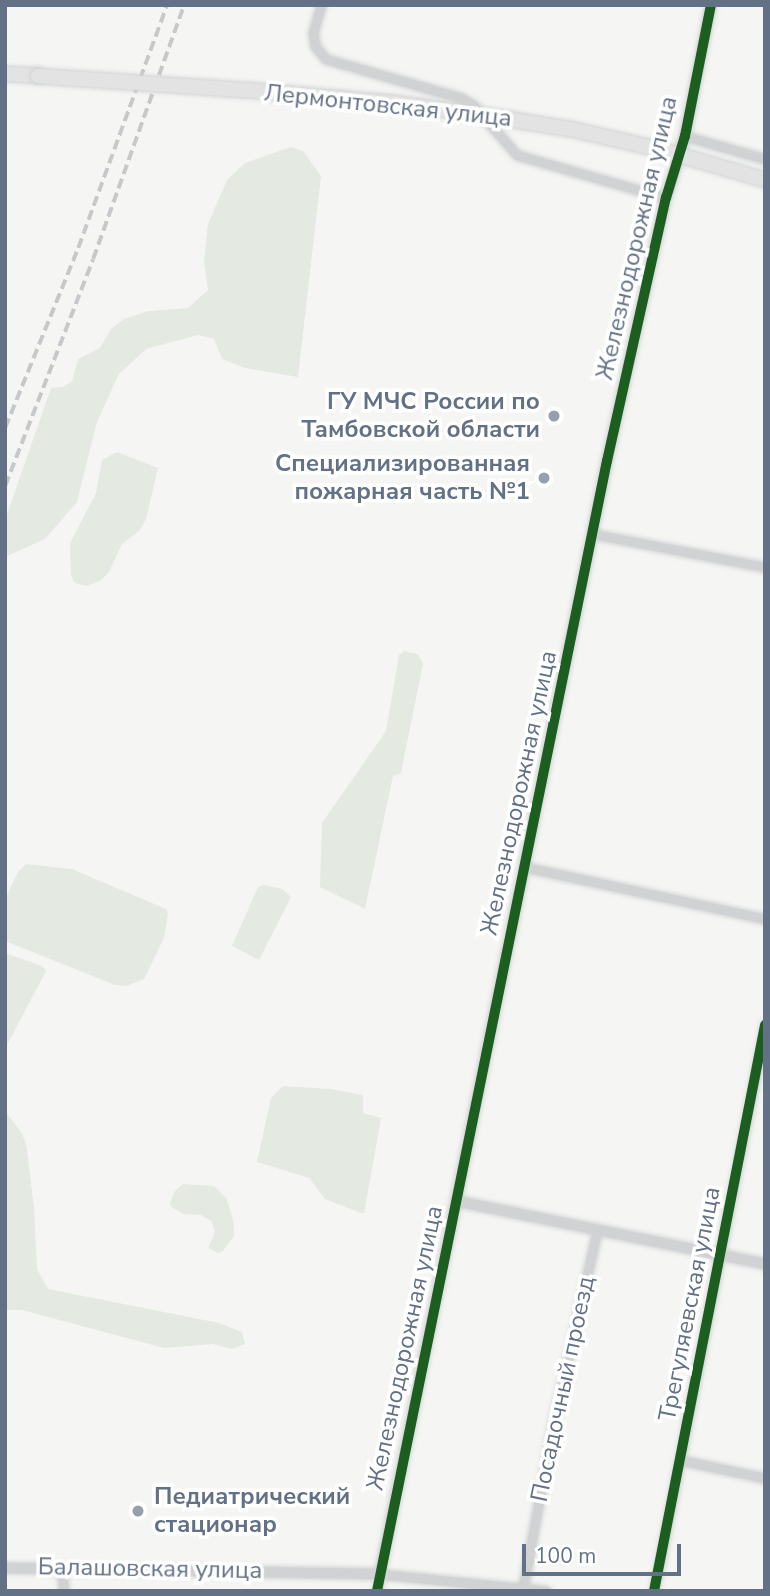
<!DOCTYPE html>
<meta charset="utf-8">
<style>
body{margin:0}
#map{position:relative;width:770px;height:1596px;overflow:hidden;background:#f5f6f4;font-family:"Nunito Sans",sans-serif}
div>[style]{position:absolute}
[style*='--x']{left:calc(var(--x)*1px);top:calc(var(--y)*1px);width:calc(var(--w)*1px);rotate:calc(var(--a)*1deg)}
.green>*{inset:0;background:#e4e9e2}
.roads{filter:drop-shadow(0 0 2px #d1d3d4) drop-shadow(0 0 2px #d1d3d4)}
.minor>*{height:9px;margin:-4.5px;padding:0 4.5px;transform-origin:4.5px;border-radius:4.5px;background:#d1d2d3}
.tertiary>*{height:10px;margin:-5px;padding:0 5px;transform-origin:5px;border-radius:5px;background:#d1d2d3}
.primary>*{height:14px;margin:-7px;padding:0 7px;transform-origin:7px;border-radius:7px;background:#e3e3e4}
.rail>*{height:3.5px;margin-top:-1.75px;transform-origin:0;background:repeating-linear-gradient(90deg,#c7c8c9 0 10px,transparent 0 15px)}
.bridges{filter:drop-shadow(0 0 2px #d1d3d4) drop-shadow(0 0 2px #d1d3d4)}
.primary-bridge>*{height:14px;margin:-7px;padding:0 7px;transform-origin:7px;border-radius:7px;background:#e3e3e4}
.cycleway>*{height:10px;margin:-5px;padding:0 5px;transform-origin:5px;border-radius:5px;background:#1b5e20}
.dots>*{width:19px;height:19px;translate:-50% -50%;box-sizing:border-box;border:4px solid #fff;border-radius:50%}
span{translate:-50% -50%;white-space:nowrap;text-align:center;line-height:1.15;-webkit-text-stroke:7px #fff;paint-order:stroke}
.street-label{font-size:24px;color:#637186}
.poi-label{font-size:24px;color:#637186;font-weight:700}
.right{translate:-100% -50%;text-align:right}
.left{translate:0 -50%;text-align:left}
.frame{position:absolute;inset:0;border:7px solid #637186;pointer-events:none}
.scale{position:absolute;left:522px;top:1544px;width:159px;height:32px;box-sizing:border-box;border:4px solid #637186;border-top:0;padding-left:9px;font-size:21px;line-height:24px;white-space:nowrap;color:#637186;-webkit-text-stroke:5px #fff;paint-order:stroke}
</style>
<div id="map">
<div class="green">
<div style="clip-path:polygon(291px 147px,303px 151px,321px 176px,298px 377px,245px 368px,222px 359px,214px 339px,198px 335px,146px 349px,119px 374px,97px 422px,77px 502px,45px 539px,5px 557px,5px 520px,51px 388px,63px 387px,72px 381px,78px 359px,100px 348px,111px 329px,124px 319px,148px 311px,188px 308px,208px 290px,204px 262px,208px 224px,227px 180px,245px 163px)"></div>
<div style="clip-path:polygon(117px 452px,158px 468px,146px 519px,140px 530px,122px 544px,109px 572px,100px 581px,87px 586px,75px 583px,71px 575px,70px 543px,96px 493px,102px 460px)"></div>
<div style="clip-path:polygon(404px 651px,418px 654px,423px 664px,401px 773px,393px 776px,365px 909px,320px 887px,322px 823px,386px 731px,399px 655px)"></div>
<div style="clip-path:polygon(26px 864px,72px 869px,166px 909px,168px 914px,164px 938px,144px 979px,126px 986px,115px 985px,5px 941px,5px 899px,18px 872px)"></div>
<div style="clip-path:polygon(264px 885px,282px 889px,291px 897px,259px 960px,232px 946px,258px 887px)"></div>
<div style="clip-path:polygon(5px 953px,42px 966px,46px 971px,5px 1049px)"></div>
<div style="clip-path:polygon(283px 1086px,331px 1089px,363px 1095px,363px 1113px,381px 1118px,364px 1214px,325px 1199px,309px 1178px,257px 1162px,271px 1098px)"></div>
<div style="clip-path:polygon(5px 1111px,21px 1132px,26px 1143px,34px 1207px,37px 1269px,48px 1289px,219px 1323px,242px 1332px,245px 1344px,232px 1349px,213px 1344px,164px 1348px,22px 1310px,5px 1310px)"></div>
<div style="clip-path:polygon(183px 1184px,214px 1186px,227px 1199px,234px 1224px,234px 1236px,223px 1251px,218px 1253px,208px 1248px,215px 1232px,211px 1221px,201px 1215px,183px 1214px,173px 1208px,170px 1204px,174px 1192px)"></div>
</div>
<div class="roads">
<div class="minor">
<div style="--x:321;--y:5;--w:29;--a:106"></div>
<div style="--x:313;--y:33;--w:13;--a:81"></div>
<div style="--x:315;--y:46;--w:17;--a:50"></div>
<div style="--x:326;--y:59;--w:141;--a:16.1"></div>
<div style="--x:461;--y:98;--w:14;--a:30"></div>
<div style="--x:473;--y:105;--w:67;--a:48.7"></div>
<div style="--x:517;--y:155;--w:155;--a:16.1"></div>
<div style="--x:685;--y:136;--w:83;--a:16"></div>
<div style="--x:593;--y:534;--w:175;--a:10.9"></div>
<div style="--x:525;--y:867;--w:246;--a:12.2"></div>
<div style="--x:680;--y:1460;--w:87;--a:12"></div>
<div style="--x:61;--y:1567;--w:24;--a:83"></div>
<div style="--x:523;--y:1588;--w:172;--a:-79.6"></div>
<div style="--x:554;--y:1419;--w:193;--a:-77.1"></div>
<div style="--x:377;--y:1591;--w:17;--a:-80"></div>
<div style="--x:380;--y:1574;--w:167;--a:5.8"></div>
<div style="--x:654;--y:1591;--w:577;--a:-78.9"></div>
</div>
<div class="tertiary">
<div style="--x:456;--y:1201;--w:315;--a:11.5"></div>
<div style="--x:5;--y:1568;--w:375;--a:0.9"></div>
<div style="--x:380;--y:1574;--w:1136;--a:-78.47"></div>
<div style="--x:607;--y:461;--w:270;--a:-77.4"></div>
<div style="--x:666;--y:198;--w:65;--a:-73"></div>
<div style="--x:685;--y:136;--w:134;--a:-78.8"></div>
</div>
<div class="primary">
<div style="--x:5;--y:74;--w:33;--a:3"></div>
</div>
</div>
<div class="rail">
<div style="--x:5;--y:428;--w:194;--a:-67.9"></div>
<div style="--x:78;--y:248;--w:259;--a:-69.9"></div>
<div style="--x:5;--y:486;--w:243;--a:-68.8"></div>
<div style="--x:93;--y:259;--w:270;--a:-70.3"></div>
</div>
<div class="bridges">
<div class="primary-bridge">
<div style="--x:38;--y:76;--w:208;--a:3.9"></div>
<div style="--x:246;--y:90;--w:149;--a:5"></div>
<div style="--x:394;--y:103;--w:102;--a:7.9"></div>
<div style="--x:495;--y:117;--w:81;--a:9.2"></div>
<div style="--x:575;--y:130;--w:89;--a:12.9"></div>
<div style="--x:662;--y:150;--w:107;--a:16.2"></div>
</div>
</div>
<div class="cycleway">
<div style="--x:377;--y:1591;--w:1153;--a:-78.5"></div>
<div style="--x:607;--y:461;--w:270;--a:-77.4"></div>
<div style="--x:666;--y:198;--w:65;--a:-73"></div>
<div style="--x:685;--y:136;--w:134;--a:-78.8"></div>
<div style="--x:654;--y:1591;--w:577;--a:-78.9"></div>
</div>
<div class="dots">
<div style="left:554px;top:416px;background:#96a0ac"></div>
<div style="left:544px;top:478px;background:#96a0ac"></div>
<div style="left:138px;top:1511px;background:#96a0ac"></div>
</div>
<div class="street-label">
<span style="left:388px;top:106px;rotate:6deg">Лермонтовская улица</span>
<span style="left:637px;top:238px;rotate:-77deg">Железнодорожная улица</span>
<span style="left:519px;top:793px;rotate:-78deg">Железнодорожная улица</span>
<span style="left:690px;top:1304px;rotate:-79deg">Трегуляевская улица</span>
<span style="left:405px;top:1348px;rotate:-78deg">Железнодорожная улица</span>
<span style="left:563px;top:1389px;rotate:-78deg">Посадочный проезд</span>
<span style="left:150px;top:1569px;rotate:1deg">Балашовская улица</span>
</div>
<div class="poi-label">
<span class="right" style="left:540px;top:416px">ГУ МЧС России по<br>Тамбовской области</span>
<span class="right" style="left:530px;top:478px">Специализированная<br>пожарная часть №1</span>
<span class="left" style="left:154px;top:1511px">Педиатрический<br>стационар</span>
</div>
<div class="frame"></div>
<div class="scale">100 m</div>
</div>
